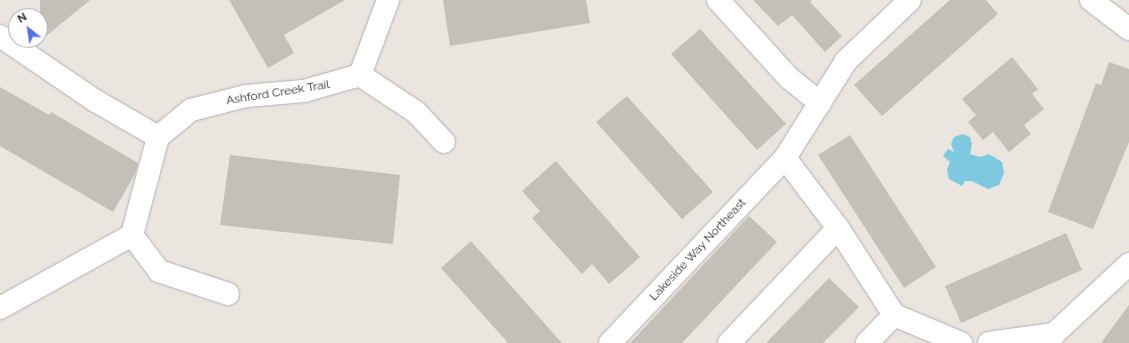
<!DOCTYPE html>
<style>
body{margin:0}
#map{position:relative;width:1129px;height:343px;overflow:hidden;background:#eae5de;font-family:Raleway,sans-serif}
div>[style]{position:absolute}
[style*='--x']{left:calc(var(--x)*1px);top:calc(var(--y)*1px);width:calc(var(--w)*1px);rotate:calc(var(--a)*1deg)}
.water>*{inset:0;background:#7ec9e0}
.building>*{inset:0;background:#c3bfb9}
.roads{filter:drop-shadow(0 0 1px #afb1b9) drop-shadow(0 0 1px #afb1b9)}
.minor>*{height:22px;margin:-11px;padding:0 11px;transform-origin:11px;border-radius:11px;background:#fff}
span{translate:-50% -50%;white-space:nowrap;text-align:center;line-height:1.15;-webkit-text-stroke:3.5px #fff;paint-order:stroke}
.street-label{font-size:12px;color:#2a2a2a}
.north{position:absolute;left:8px;top:8px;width:40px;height:40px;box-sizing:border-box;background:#fff;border:1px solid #aaa;border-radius:50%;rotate:330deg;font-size:11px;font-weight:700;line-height:16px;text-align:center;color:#2a2a2a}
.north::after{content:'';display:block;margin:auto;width:14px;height:18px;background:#5272e4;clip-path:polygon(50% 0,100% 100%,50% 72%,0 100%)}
</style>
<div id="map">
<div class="water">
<div style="clip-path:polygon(963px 134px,970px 137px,972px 144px,970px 154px,980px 157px,989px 154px,1002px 162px,1004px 173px,999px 185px,988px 189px,972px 181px,965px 181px,962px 186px,949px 179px,947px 169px,950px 162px,943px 156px,948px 149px,954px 152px,951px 144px,954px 137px)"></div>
</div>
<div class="building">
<div style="clip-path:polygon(40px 0,90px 0,40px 41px)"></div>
<div style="clip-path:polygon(229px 0,345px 0,284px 35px,294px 53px,268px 68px)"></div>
<div style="clip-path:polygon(443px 0,586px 0,590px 23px,450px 46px)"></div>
<div style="clip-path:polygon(753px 0,812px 0,810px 2px,842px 36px,825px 52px,792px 15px,778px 26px)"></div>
<div style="clip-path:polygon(950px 0,986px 0,998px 14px,882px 116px,854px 85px)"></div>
<div style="clip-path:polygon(700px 29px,786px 124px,757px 150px,671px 54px)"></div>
<div style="clip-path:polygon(1012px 57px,1038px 89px,1032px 94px,1044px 109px,1024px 125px,1031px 134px,1009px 152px,993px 132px,983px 140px,968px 122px,976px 115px,962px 99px)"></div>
<div style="clip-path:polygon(1109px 62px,1129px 69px,1129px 142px,1093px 229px,1048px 212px,1096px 83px,1101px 85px)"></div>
<div style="clip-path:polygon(0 87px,49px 115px,51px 112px,138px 163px,135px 174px,113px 212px,0 146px)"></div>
<div style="clip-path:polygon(627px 96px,713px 192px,682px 219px,596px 122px)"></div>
<div style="clip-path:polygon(850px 135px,936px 267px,904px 288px,818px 155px)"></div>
<div style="clip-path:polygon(230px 155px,400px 175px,393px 244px,220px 225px)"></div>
<div style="clip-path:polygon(556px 161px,640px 257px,609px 284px,592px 264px,582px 274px,532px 218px,540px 211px,522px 191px)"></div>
<div style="clip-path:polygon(749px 216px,777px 242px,682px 343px,630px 343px)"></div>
<div style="clip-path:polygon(1066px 233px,1082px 270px,961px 323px,945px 286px)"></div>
<div style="clip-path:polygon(471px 241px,562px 343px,508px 343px,441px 268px)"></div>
<div style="clip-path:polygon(829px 278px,859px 307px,823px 343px,766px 343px)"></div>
<div style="clip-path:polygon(1129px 305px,1129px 343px,1101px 343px)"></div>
</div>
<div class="roads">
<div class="minor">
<div style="--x:718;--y:0;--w:105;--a:47.7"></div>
<div style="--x:789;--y:78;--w:40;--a:39"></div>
<div style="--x:1091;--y:0;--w:48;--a:37.3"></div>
<div style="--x:0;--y:36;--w:114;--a:34.2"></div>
<div style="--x:94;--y:100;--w:74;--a:30"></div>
<div style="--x:360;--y:75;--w:80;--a:-69.5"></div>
<div style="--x:785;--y:158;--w:88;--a:52.9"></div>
<div style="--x:228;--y:294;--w:73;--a:-161.6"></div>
<div style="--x:159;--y:271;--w:45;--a:-126.9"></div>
<div style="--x:132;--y:235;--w:101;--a:-75.1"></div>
<div style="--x:158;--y:137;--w:43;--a:-39.3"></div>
<div style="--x:191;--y:110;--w:57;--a:-14.3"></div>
<div style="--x:246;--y:96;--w:58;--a:-4.9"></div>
<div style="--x:304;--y:91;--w:58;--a:-15.9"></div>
<div style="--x:360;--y:75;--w:67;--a:33.5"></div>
<div style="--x:416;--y:112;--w:41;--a:47"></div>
<div style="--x:0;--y:308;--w:151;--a:-28.9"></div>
<div style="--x:610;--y:343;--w:255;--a:-46.6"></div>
<div style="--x:785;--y:158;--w:115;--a:-57.8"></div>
<div style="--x:846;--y:61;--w:88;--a:-43.6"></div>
<div style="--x:729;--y:343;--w:158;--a:-46.5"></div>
<div style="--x:838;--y:228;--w:103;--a:57.2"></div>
<div style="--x:867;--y:343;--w:39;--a:-46"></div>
<div style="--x:894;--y:315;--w:73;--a:22.7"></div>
<div style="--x:989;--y:343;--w:66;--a:-7.9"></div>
<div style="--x:1054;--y:334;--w:103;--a:-43"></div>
</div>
</div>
<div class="street-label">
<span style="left:278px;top:93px;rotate:-9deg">Ashford Creek Trail</span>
<span style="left:698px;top:250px;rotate:-47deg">Lakeside Way Northeast</span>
</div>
<div class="north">N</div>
</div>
